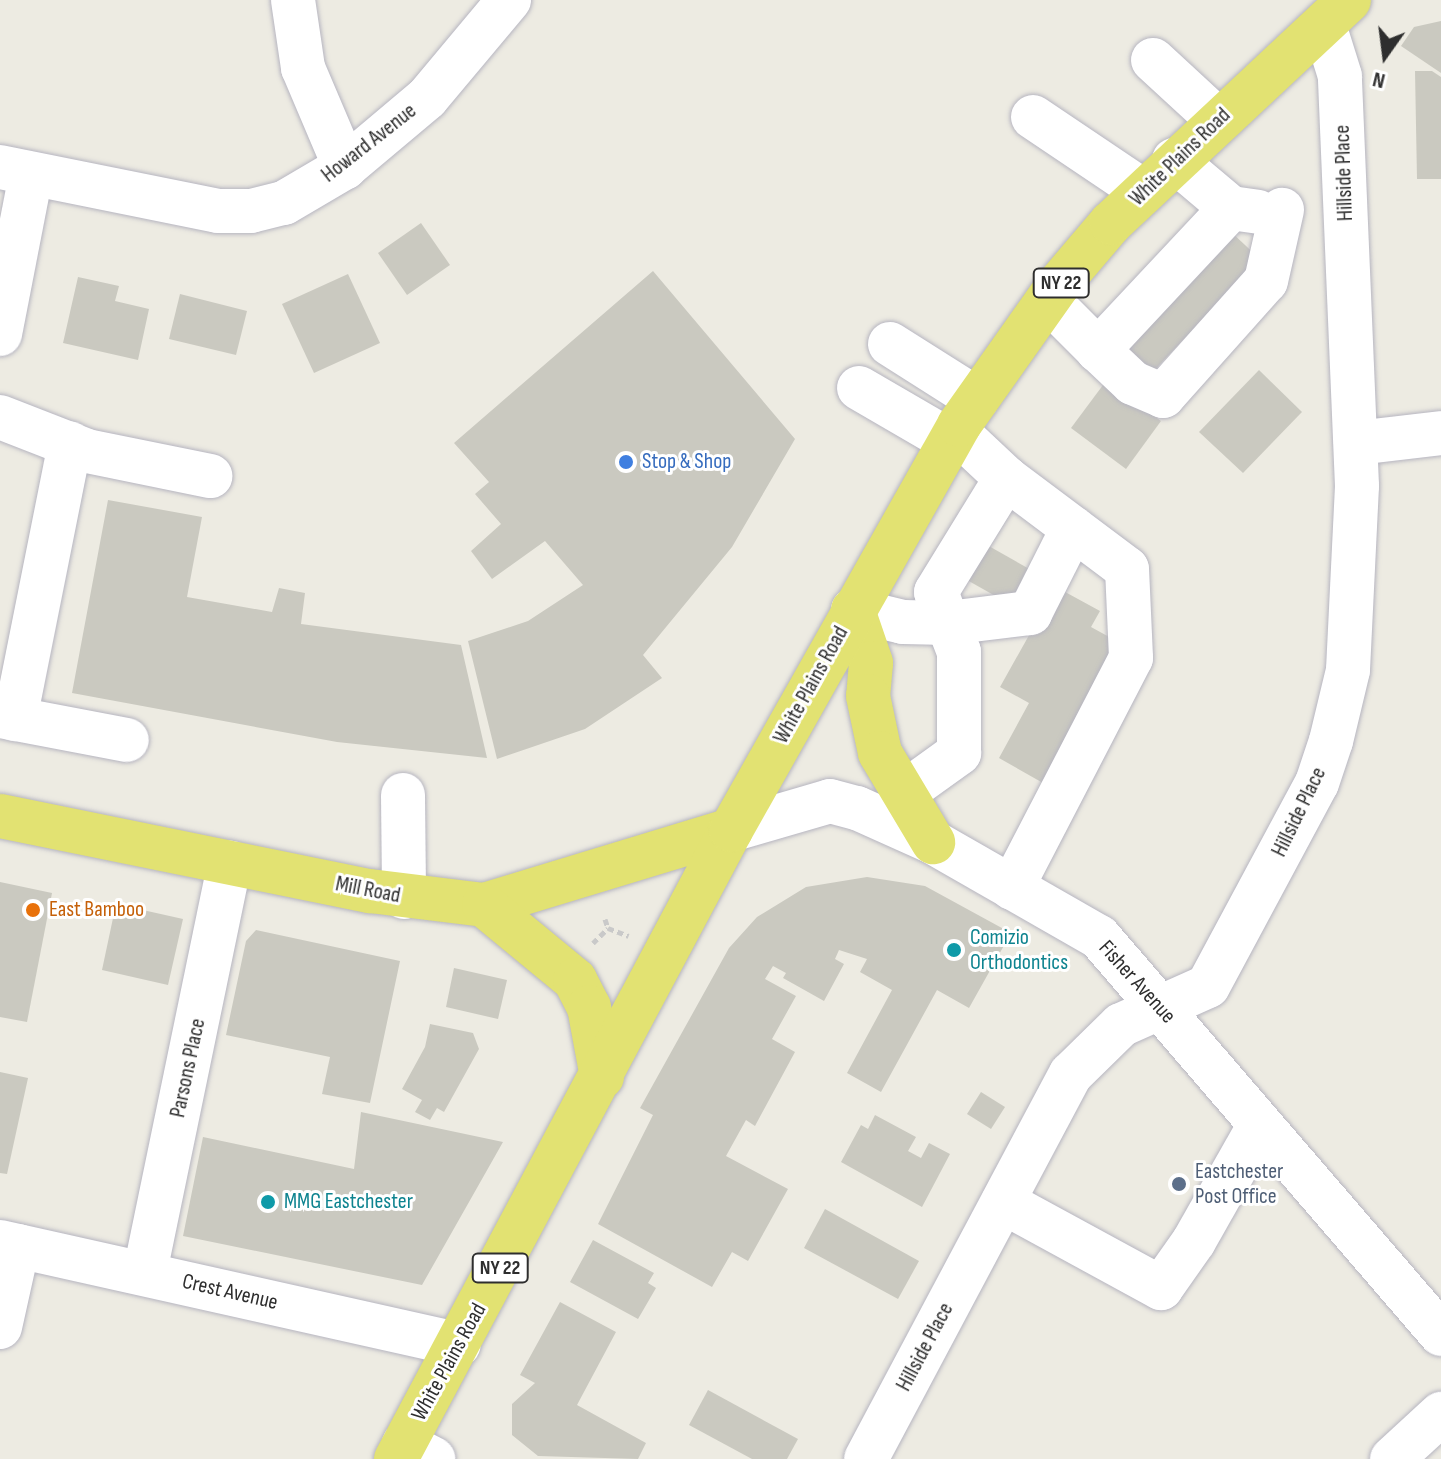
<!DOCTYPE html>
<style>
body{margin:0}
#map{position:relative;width:1441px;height:1459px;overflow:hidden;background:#edebe2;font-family:"Sofia Sans Condensed",sans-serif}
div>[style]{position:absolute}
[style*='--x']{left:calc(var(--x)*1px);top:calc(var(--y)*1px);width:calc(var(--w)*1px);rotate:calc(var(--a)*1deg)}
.building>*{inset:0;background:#cac9c0}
.path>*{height:5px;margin-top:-2.5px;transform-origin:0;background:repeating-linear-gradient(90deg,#c9c9c9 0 6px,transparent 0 10px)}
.roads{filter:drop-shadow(0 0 2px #b6b5c0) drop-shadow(0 0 2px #b6b5c0)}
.minor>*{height:44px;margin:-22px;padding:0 22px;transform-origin:22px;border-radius:22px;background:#fff}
.major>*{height:44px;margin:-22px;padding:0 22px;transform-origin:22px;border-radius:22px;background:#e2e272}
.dots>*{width:22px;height:22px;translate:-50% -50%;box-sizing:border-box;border:4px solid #fff;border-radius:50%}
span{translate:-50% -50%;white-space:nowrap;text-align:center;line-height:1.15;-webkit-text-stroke:6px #fff;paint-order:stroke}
.shield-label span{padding:2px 6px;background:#fff;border:2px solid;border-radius:6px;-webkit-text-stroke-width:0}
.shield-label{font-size:20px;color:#2e2e2e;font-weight:700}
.street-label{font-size:22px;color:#2e2e2e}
.shop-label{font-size:22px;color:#366cbe}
.left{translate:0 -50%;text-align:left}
.food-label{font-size:22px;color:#c56008}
.culture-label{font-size:22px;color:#0d838f}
.service-label{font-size:22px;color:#4e5e75}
.north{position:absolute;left:1345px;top:16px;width:80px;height:80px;-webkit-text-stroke:6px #fff;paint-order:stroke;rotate:194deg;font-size:22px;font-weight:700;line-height:32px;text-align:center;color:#2e2e2e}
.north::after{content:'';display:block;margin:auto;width:28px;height:36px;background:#2e2e2e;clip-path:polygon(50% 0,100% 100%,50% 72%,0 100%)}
</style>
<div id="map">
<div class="building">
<div style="clip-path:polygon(1441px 21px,1441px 73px,1401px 46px,1414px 27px)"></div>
<div style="clip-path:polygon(1415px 71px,1432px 71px,1441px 77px,1441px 179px,1417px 179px)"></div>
<div style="clip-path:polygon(421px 223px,450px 265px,407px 295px,378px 253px)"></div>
<div style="clip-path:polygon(1230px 231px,1260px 259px,1145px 380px,1115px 351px)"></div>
<div style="clip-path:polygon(653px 271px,795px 439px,732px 547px,643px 655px,662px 678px,585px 729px,497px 759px,468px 641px,528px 621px,583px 585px,545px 541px,492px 579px,471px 551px,501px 524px,475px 494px,489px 482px,454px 443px)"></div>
<div style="clip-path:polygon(348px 274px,380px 343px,314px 373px,282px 304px)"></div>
<div style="clip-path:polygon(78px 277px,119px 286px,115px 301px,149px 309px,138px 360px,63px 343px)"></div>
<div style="clip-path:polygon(180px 294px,247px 311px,236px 355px,169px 339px)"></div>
<div style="clip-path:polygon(1259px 370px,1302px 412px,1243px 473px,1199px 432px)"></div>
<div style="clip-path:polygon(1106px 381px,1161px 421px,1126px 469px,1071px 428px)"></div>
<div style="clip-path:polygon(108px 500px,202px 517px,187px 597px,272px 612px,279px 588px,305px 593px,301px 624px,461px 645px,487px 758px,337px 742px,72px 693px)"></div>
<div style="clip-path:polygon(971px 536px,1040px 575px,1020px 610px,951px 571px)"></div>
<div style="clip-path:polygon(1056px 587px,1100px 611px,1091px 627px,1122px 644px,1043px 783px,999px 758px,1029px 703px,1000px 687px)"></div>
<div style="clip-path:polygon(867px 877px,925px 886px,1011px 933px,969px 1008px,937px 990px,881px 1092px,847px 1073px,892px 990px,860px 972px,867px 959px,839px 950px,835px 959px,844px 964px,824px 1001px,783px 978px,786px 973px,773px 966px,765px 979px,796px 996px,772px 1039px,795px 1052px,755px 1126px,746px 1120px,726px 1156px,788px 1189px,748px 1261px,732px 1252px,712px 1287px,598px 1224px,653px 1115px,640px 1108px,729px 948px,757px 917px,806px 887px)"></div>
<div style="clip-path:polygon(0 882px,52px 893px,27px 1022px,0 1017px)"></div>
<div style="clip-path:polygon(116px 904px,183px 919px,168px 985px,102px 970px)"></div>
<div style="clip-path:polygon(256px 930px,400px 961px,370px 1103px,322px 1094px,330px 1057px,226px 1035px,246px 941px)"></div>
<div style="clip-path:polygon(454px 968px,507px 980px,498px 1019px,446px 1007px)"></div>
<div style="clip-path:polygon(430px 1024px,473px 1033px,479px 1049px,444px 1112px,437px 1108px,430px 1120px,415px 1112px,422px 1100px,402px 1089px,425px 1047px)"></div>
<div style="clip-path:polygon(0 1072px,28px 1078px,7px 1174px,0 1173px)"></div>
<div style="clip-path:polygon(981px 1092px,1005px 1107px,991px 1129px,967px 1114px)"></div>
<div style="clip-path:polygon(361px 1112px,503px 1142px,422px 1285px,183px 1236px,203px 1137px,354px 1169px)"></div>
<div style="clip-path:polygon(875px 1115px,916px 1137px,908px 1151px,921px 1158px,929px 1143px,950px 1154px,922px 1207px,841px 1162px,861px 1125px,868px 1129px)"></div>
<div style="clip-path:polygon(825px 1209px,919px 1261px,898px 1299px,804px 1248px)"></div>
<div style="clip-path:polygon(593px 1240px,654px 1273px,648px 1283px,656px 1288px,638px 1319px,570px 1282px)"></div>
<div style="clip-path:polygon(560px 1302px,616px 1332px,577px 1405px,646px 1443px,638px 1459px,538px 1456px,512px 1435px,512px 1404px,535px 1383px,520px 1375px)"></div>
<div style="clip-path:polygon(708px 1390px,798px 1439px,787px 1459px,752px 1459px,689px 1425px)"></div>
</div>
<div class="path">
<div style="--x:605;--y:919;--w:9;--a:72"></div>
<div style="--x:608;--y:928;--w:22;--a:21"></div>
<div style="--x:593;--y:943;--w:21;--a:-45"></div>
</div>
<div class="roads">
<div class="minor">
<div style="--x:293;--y:0;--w:69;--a:81.6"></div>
<div style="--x:303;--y:68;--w:108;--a:67"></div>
<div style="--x:1153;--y:60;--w:88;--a:42.7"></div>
<div style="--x:1033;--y:117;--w:133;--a:33.9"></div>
<div style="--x:1174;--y:160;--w:75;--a:40.1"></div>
<div style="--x:1231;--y:208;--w:27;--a:8"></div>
<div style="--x:0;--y:167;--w:222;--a:11.4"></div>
<div style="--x:218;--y:211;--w:33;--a:0"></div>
<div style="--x:251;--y:211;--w:34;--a:-14"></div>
<div style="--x:284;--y:203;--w:71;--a:-30.5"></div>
<div style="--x:345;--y:167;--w:107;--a:-40.1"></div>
<div style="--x:427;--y:98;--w:128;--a:-50.1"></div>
<div style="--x:1231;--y:208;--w:195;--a:133.1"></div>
<div style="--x:1098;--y:350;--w:48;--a:43.3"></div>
<div style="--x:1133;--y:383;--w:33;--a:23"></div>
<div style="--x:1163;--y:396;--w:154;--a:-48.2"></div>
<div style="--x:1266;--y:281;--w:73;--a:-77.3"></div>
<div style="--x:1048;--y:300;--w:71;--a:45"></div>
<div style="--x:0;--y:334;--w:162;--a:-79"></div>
<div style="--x:890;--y:344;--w:103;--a:32.3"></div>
<div style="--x:859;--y:388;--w:105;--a:30.2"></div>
<div style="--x:0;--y:417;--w:93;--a:21.3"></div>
<div style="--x:87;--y:451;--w:126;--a:11.5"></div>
<div style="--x:1356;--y:443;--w:86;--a:-6.7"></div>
<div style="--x:1006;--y:478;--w:151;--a:36.9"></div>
<div style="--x:1127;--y:569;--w:89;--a:87.4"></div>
<div style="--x:1131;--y:658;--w:259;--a:117.4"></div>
<div style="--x:853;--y:610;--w:51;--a:13.5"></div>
<div style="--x:903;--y:622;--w:45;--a:1.3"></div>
<div style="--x:948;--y:623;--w:83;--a:-7"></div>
<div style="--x:1030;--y:613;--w:95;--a:-63.2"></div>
<div style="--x:0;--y:716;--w:129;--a:10.7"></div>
<div style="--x:15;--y:719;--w:281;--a:-78.7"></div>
<div style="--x:905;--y:792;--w:67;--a:-35.8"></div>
<div style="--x:959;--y:753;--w:101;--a:-90"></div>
<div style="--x:959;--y:652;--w:64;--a:-111"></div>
<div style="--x:936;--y:592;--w:134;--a:-58.4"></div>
<div style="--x:1006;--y:478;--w:69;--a:-136.8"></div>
<div style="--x:403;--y:795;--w:102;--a:89.4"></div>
<div style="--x:731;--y:830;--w:103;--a:-16.3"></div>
<div style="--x:830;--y:801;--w:28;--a:15"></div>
<div style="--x:857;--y:808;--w:83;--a:24.1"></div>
<div style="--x:933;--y:842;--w:191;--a:29.8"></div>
<div style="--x:1099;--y:937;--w:524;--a:49.26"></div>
<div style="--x:1003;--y:1202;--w:180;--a:28.6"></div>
<div style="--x:1161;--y:1288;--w:57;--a:-54.9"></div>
<div style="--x:1194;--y:1241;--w:132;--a:-60.5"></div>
<div style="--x:0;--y:1242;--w:470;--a:12.6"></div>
<div style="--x:145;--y:1272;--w:418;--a:-78.3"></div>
<div style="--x:0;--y:1327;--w:83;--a:-77.5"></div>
<div style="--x:404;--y:1444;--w:33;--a:27"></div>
<div style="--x:866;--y:1459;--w:436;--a:-62"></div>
<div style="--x:1071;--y:1074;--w:70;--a:-44.4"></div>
<div style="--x:1121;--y:1025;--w:95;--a:-24.1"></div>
<div style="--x:1208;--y:986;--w:230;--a:-61.8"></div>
<div style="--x:1317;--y:783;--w:44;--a:-71.6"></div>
<div style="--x:1331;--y:741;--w:73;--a:-76.5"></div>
<div style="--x:1348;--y:670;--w:184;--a:-87.2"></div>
<div style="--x:1357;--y:486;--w:410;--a:-92.4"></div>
<div style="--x:1340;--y:76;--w:53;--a:-107.4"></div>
<div style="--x:1392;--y:1459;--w:67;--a:-42.6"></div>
</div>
<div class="major">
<div style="--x:853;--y:610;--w:56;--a:71.2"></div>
<div style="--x:871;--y:663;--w:33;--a:95"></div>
<div style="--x:868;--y:696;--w:58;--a:78.1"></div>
<div style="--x:880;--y:753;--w:104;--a:59.2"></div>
<div style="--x:0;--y:816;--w:378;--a:11.5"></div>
<div style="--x:370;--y:891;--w:115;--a:7"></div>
<div style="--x:484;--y:905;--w:258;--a:-16.9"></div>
<div style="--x:484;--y:905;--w:118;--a:39.5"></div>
<div style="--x:575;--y:980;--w:30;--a:63"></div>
<div style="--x:589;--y:1007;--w:71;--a:79.5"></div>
<div style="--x:396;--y:1459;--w:713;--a:-61.96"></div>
<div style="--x:731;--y:830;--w:465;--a:-60.6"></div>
<div style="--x:959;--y:425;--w:173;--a:-54.7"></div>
<div style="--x:1059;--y:284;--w:80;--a:-49.6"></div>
<div style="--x:1111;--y:223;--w:326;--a:-43.1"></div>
</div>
</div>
<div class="dots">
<div style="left:626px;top:462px;background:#3f7fe0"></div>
<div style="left:33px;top:910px;background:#e8710a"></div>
<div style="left:954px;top:950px;background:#0f9aa8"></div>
<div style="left:1179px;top:1184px;background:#5c6f8a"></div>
<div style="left:268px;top:1202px;background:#0f9aa8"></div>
</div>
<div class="shield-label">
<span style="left:1061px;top:283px">NY 22</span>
<span style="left:500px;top:1268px">NY 22</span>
</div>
<div class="street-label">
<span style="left:369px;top:143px;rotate:-38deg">Howard Avenue</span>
<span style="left:1180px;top:157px;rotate:-44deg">White Plains Road</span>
<span style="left:1344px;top:173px;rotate:-92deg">Hillside Place</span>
<span style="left:811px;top:685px;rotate:-61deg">White Plains Road</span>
<span style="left:1299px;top:812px;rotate:-64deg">Hillside Place</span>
<span style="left:368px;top:890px;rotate:11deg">Mill Road</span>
<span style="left:1137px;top:982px;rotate:48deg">Fisher Avenue</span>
<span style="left:188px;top:1068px;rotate:-78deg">Parsons Place</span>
<span style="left:230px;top:1292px;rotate:13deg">Crest Avenue</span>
<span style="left:925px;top:1347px;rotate:-62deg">Hillside Place</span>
<span style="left:449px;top:1362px;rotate:-61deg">White Plains Road</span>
</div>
<div class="shop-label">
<span class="left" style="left:642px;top:462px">Stop &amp; Shop</span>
</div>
<div class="food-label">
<span class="left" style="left:49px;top:910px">East Bamboo</span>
</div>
<div class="culture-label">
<span class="left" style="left:970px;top:950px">Comizio<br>Orthodontics</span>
<span class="left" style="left:284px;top:1202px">MMG Eastchester</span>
</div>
<div class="service-label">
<span class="left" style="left:1195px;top:1184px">Eastchester<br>Post Office</span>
</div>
<div class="north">N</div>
</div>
